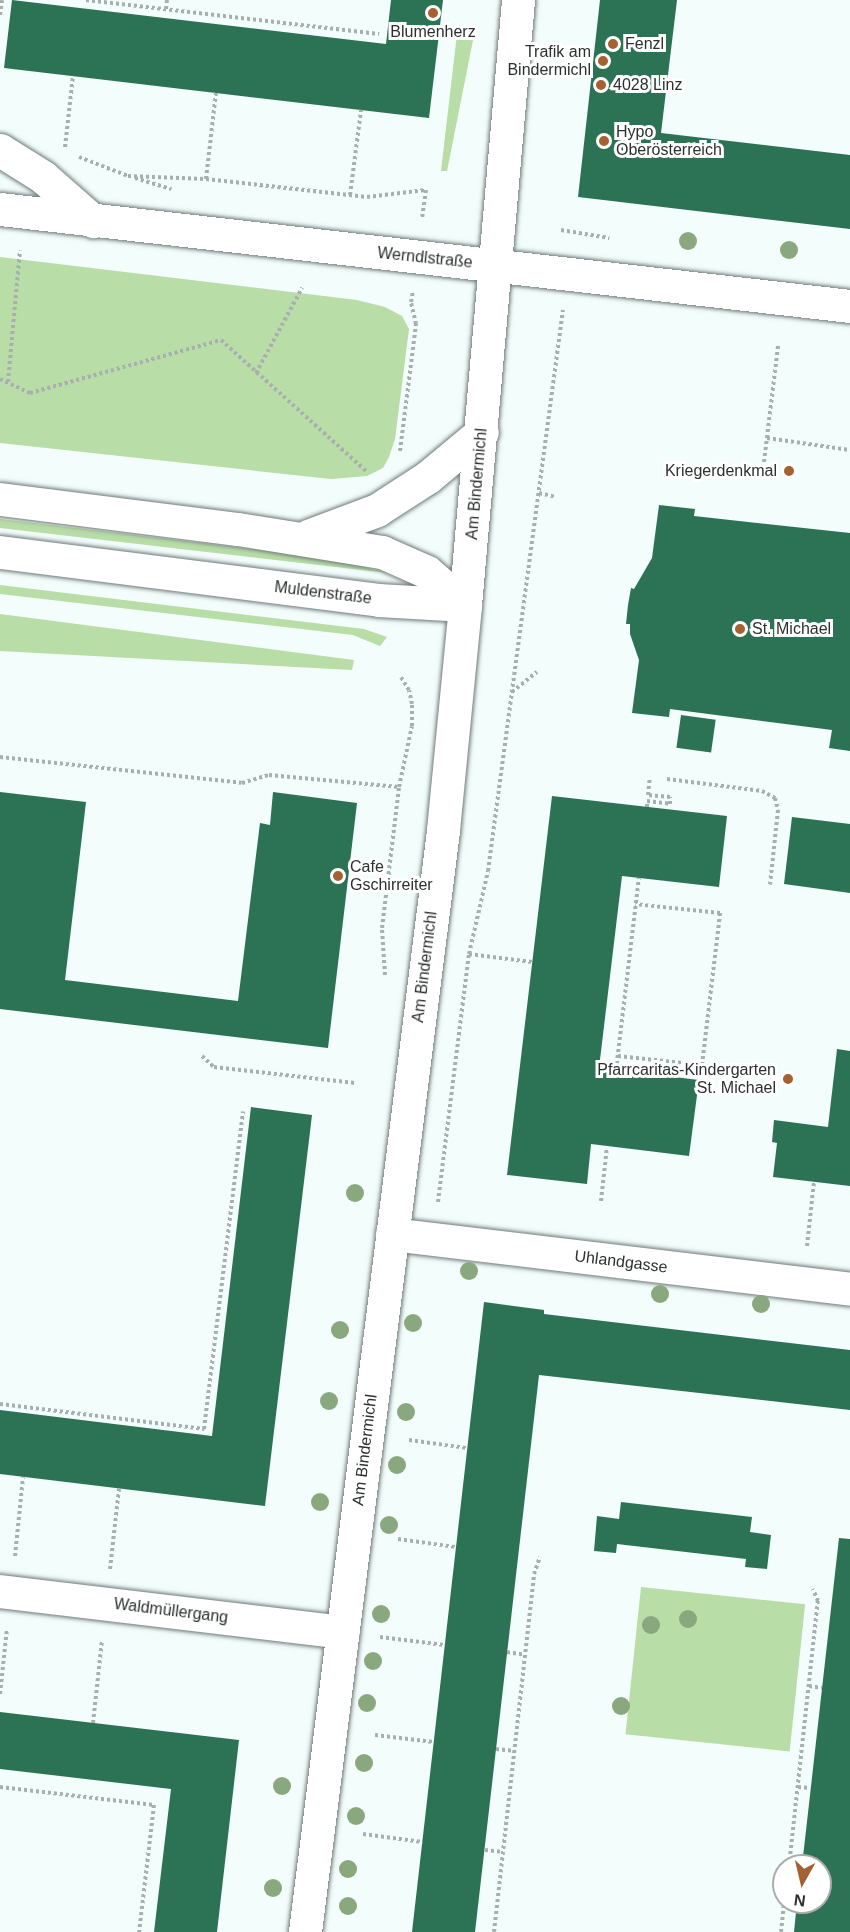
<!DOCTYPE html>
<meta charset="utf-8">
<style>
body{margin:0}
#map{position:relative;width:850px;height:1932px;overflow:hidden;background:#f2fdfc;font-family:Arial,sans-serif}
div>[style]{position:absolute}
.green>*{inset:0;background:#b8dda6;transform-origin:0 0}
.building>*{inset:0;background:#2c7255;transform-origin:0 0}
.path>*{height:4px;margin-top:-2px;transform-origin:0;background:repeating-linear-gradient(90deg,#a8b0af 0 3px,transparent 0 6px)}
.roads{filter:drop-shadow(0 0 2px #707a79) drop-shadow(0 0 2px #707a79)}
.minor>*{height:33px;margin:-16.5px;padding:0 16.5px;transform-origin:16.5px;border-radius:16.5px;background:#fff}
.tertiary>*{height:33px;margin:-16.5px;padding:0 16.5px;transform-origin:16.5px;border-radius:16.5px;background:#fff}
.secondary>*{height:33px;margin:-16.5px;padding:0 16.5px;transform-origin:16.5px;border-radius:16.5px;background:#fff}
.trees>*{width:18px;height:18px;margin:-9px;border-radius:50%;background:#8aa87e}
.dots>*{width:16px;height:16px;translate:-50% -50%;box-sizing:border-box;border:3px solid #fff;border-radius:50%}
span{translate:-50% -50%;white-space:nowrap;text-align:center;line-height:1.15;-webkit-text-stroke:6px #fff;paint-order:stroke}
.poi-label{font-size:16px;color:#2c302f}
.left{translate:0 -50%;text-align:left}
.right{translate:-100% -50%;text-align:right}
.street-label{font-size:16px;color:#2c302f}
.north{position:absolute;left:772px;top:1854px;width:60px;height:60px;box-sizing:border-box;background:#fff;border:2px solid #abacac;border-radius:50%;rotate:188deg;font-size:16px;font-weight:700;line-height:24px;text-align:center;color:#2c302f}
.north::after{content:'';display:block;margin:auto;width:21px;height:27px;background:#a56131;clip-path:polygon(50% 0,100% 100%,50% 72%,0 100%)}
</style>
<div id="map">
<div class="green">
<i style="clip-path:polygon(457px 34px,474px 35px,447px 171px,441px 171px)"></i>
<i style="clip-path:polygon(0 257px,357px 300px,385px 307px,402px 316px,409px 329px,395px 439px,389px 457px,383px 468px,367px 476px,331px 479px,0 443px)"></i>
<i style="clip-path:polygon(0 519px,335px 559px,387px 573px,0 528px)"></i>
<i style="clip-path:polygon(0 585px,364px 629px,387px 637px,380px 646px,353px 635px,0 594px)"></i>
<i style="clip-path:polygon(0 614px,354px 660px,352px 670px,0 651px)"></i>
<i style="left:641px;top:1587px;width:165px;height:148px;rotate:6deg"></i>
</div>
<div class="building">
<i style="clip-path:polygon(12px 0,386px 44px,391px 0,443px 0,429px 118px,4px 68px)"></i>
<i style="clip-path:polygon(600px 0,677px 0,661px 133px,850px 155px,850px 229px,578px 197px)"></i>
<i style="clip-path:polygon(659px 505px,695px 509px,694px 516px,850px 533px,850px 751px,829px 748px,832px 730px,670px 709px,669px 717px,632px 713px,639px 660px,630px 634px,630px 624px,626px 624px,628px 605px,631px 588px,634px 589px,652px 558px)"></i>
<i style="left:681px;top:715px;width:35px;height:33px;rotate:8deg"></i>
<i style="clip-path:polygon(0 792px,86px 802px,65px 980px,238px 1001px,260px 823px,270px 825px,273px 792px,357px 803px,328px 1048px,0 1009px)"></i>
<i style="clip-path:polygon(552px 796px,727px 816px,719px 887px,622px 876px,599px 1068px,699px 1080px,689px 1156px,591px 1144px,587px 1184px,507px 1175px)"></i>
<i style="clip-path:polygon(792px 817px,850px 824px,850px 893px,784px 884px)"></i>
<i style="clip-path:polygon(837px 1049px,850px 1051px,850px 1186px,773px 1177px,777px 1143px,772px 1142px,774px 1120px,828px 1127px)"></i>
<i style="clip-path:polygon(251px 1107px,312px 1115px,265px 1506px,0 1474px,0 1410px,212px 1436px)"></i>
<i style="clip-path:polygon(484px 1302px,544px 1310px,544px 1314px,850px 1350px,850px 1410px,539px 1375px,475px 1932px,412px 1932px)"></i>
<i style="clip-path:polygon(621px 1502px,752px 1517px,750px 1532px,771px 1535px,767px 1569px,745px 1567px,746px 1559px,617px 1544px,616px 1553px,594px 1551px,597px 1516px,619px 1519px)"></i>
<i style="clip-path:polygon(839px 1538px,850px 1539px,850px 1932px,794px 1932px,797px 1902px,820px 1902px,820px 1866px,802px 1866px)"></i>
<i style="clip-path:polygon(0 1712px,239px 1740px,217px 1932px,154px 1932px,171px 1789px,0 1769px)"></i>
</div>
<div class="path">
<i style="left:86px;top:0;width:295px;rotate:6.6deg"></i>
<i style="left:166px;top:9px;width:9px;rotate:-84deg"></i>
<i style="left:0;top:15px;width:15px;rotate:-82deg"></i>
<i style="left:65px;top:147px;width:71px;rotate:-83.6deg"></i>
<i style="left:79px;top:157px;width:53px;rotate:21.2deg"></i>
<i style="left:128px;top:176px;width:78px;rotate:2.2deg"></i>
<i style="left:206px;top:179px;width:162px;rotate:6.4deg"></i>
<i style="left:367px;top:197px;width:59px;rotate:-6.8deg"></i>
<i style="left:426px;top:190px;width:29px;rotate:98deg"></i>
<i style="left:135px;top:178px;width:38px;rotate:17deg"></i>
<i style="left:206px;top:179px;width:87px;rotate:-83.4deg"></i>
<i style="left:350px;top:195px;width:86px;rotate:-82.6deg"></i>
<i style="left:561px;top:230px;width:49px;rotate:9.5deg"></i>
<i style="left:256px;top:373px;width:97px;rotate:-61.6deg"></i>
<i style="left:0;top:379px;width:33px;rotate:25deg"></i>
<i style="left:30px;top:393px;width:198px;rotate:-15.5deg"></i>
<i style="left:221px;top:340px;width:197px;rotate:42.1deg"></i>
<i style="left:8px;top:382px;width:132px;rotate:-84.8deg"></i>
<i style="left:767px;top:438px;width:84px;rotate:8.2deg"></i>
<i style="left:400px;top:451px;width:128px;rotate:-82.8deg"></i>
<i style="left:416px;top:324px;width:23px;rotate:-103deg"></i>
<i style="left:411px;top:302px;width:10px;rotate:-79deg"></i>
<i style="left:764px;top:462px;width:117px;rotate:-83.1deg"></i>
<i style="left:539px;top:493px;width:17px;rotate:13deg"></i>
<i style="left:512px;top:692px;width:32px;rotate:-39deg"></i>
<i style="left:0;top:757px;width:243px;rotate:6.1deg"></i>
<i style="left:242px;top:783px;width:28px;rotate:-17deg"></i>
<i style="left:269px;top:775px;width:131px;rotate:5.3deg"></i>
<i style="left:667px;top:779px;width:96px;rotate:7.2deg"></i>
<i style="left:762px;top:791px;width:15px;rotate:28deg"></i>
<i style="left:775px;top:798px;width:12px;rotate:76deg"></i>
<i style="left:778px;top:810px;width:75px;rotate:96.1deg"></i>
<i style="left:647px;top:807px;width:6px;rotate:-90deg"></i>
<i style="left:647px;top:801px;width:23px;rotate:7deg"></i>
<i style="left:670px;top:804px;width:7px;rotate:-90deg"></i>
<i style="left:670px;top:797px;width:22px;rotate:-175deg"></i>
<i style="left:648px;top:795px;width:18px;rotate:-84deg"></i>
<i style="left:469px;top:954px;width:64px;rotate:7.2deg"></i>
<i style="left:385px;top:975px;width:47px;rotate:-93.7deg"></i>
<i style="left:382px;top:928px;width:142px;rotate:-83.1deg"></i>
<i style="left:399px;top:787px;width:62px;rotate:-78deg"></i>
<i style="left:412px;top:726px;width:22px;rotate:-90deg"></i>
<i style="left:412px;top:704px;width:14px;rotate:-102deg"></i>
<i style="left:409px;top:690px;width:15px;rotate:-122deg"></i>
<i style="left:202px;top:1056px;width:16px;rotate:43deg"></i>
<i style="left:214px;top:1067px;width:142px;rotate:6.5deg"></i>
<i style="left:618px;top:1056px;width:84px;rotate:6.1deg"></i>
<i style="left:702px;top:1065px;width:153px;rotate:-83.2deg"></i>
<i style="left:720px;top:913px;width:85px;rotate:-174deg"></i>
<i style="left:616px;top:1070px;width:193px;rotate:-83.2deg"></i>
<i style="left:601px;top:1201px;width:54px;rotate:-83.7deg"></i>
<i style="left:438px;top:1202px;width:250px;rotate:-82.9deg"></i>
<i style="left:469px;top:954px;width:85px;rotate:-77.1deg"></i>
<i style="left:488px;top:871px;width:566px;rotate:-82.39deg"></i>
<i style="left:807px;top:1246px;width:64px;rotate:-83.8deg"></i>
<i style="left:0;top:1404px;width:206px;rotate:7deg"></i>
<i style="left:204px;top:1429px;width:320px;rotate:-83deg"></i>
<i style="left:409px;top:1440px;width:59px;rotate:7.9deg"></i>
<i style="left:398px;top:1539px;width:59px;rotate:7.9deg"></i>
<i style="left:15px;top:1556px;width:79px;rotate:-84.2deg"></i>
<i style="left:110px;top:1569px;width:81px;rotate:-83.6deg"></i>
<i style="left:380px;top:1637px;width:65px;rotate:7deg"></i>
<i style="left:507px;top:1652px;width:18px;rotate:9deg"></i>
<i style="left:809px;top:1686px;width:13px;rotate:9deg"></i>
<i style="left:0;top:1694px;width:65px;rotate:-83.9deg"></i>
<i style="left:93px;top:1723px;width:83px;rotate:-83.8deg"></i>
<i style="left:375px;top:1735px;width:59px;rotate:6.8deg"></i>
<i style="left:496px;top:1749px;width:18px;rotate:6deg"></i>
<i style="left:0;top:1787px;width:155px;rotate:6.7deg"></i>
<i style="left:154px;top:1805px;width:128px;rotate:96.7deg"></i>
<i style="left:798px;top:1787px;width:12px;rotate:5deg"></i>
<i style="left:363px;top:1834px;width:60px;rotate:7.7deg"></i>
<i style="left:485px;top:1850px;width:18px;rotate:6deg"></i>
<i style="left:789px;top:1866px;width:267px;rotate:-83.8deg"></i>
<i style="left:818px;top:1601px;width:13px;rotate:-113deg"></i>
<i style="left:494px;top:1932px;width:360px;rotate:-83.6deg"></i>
<i style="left:534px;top:1574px;width:18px;rotate:-71deg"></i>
<i style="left:781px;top:1932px;width:30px;rotate:-84deg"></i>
</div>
<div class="roads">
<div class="minor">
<i style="left:0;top:150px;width:51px;rotate:32.1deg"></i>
<i style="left:43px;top:177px;width:67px;rotate:41.3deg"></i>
<i style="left:0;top:209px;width:856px;rotate:6.51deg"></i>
<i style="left:392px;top:1234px;width:461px;rotate:6.8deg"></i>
<i style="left:0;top:1591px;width:345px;rotate:6.8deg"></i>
</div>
<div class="tertiary">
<i style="left:305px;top:1932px;width:1111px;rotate:-82.86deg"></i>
<i style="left:443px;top:830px;width:226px;rotate:-84.4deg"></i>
</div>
<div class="secondary">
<i style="left:0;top:499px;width:240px;rotate:7.2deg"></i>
<i style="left:238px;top:529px;width:146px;rotate:9.1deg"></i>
<i style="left:382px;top:552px;width:49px;rotate:24deg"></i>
<i style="left:427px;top:572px;width:50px;rotate:41deg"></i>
<i style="left:308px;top:536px;width:74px;rotate:-20.6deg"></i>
<i style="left:377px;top:510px;width:61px;rotate:-32.9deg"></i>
<i style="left:428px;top:477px;width:70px;rotate:-39.8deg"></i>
<i style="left:0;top:552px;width:381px;rotate:7.2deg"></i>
<i style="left:378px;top:600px;width:87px;rotate:3.3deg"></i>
<i style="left:465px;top:605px;width:607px;rotate:-84.99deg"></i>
</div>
</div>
<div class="trees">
<i style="left:688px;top:241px"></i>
<i style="left:789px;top:250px"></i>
<i style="left:355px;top:1193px"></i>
<i style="left:469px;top:1271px"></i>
<i style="left:660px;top:1294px"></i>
<i style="left:761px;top:1304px"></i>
<i style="left:413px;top:1323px"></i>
<i style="left:340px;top:1330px"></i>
<i style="left:329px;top:1401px"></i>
<i style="left:406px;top:1412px"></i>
<i style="left:397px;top:1465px"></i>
<i style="left:320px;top:1502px"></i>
<i style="left:389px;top:1525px"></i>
<i style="left:381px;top:1614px"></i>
<i style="left:688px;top:1619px"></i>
<i style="left:651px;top:1625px"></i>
<i style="left:373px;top:1661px"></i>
<i style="left:367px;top:1703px"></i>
<i style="left:621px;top:1706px"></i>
<i style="left:364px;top:1763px"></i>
<i style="left:282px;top:1786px"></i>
<i style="left:356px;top:1816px"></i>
<i style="left:348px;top:1869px"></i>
<i style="left:273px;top:1888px"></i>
<i style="left:348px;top:1906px"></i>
</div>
<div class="dots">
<i style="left:433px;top:13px;background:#a56131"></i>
<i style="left:613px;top:44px;background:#a56131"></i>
<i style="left:603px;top:61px;background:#a56131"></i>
<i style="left:601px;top:85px;background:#a56131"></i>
<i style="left:604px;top:141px;background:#a56131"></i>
<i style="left:789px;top:471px;background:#a56131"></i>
<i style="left:740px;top:629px;background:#a56131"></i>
<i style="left:338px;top:876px;background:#a56131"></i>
<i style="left:788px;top:1079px;background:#a56131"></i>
</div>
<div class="poi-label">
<span style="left:433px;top:32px">Blumenherz</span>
<span class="left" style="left:625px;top:44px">Fenzl</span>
<span class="right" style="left:591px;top:61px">Trafik am<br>Bindermichl</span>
<span class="left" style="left:613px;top:85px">4028 Linz</span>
<span class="left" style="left:616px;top:141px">Hypo<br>Oberösterreich</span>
<span class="right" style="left:777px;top:471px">Kriegerdenkmal</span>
<span class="left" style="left:752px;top:629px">St. Michael</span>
<span class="left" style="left:350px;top:876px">Cafe<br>Gschirreiter</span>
<span class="right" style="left:776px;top:1079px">Pfarrcaritas-Kindergarten<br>St. Michael</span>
</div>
<div class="street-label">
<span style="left:425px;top:258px;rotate:6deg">Werndlstraße</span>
<span style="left:477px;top:484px;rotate:-85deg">Am Bindermichl</span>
<span style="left:323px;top:593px;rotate:7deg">Muldenstraße</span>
<span style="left:425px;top:967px;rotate:-83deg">Am Bindermichl</span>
<span style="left:621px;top:1262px;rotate:7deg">Uhlandgasse</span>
<span style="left:365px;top:1450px;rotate:-83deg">Am Bindermichl</span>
<span style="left:171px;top:1611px;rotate:7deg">Waldmüllergang</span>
</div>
<div class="north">N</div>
</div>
